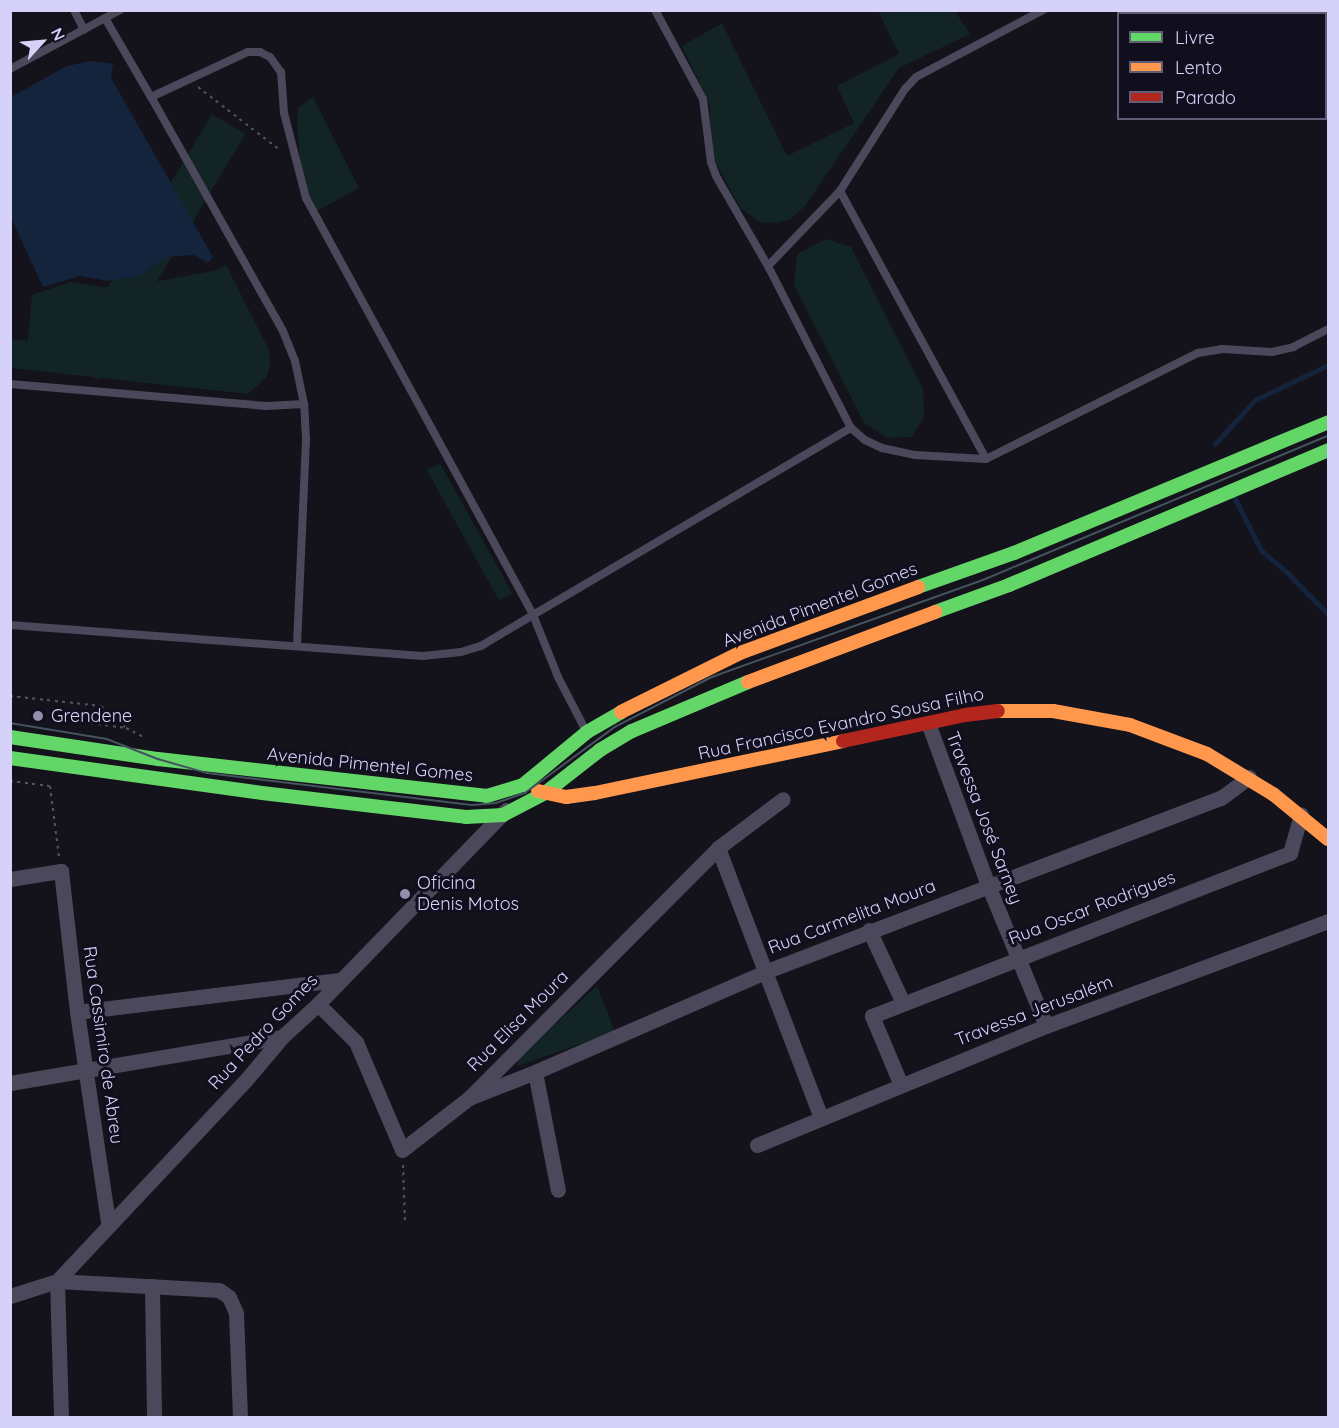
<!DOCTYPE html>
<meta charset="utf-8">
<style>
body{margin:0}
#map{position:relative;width:1339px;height:1428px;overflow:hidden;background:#14121a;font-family:Quicksand,sans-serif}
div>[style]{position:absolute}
.green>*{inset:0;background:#132424;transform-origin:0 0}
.water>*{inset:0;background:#15243d}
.stream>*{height:4.5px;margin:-2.25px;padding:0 2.25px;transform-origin:2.25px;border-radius:2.25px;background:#15243d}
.path>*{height:2px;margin-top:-1px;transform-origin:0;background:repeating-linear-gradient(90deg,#4c5862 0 3px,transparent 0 7.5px)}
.lane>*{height:8px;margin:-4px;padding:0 4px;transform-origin:4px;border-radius:4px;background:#4a485a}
.street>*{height:15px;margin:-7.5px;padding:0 7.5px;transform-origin:7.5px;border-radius:7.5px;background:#4a485a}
.fast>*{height:14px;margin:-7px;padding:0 7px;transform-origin:7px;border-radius:7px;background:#63d668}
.slow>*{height:14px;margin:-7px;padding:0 7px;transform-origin:7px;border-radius:7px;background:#ff974d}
.jam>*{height:14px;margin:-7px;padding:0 7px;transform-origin:7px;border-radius:7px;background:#b3261e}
.tram>*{height:1.5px;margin:-0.75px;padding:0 0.75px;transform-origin:0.75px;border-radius:0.75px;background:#445360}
.dots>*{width:16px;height:16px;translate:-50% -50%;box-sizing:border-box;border:3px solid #110f1e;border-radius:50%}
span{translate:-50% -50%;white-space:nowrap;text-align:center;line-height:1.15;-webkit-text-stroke:6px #110f1e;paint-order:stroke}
.street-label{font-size:18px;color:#d6d1f9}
.poi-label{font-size:18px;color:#d6d1f9}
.left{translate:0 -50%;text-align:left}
.frame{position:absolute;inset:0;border:12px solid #d6d1f9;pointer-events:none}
.legend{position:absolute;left:1117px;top:12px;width:210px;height:108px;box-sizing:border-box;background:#110f1e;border:2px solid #605d76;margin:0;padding:8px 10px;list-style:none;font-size:18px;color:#d6d1f9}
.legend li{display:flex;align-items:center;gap:12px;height:30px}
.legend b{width:30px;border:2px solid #605d76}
.north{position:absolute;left:12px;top:12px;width:60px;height:60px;-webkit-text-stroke:4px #110f1e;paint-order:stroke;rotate:64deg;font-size:16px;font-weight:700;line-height:24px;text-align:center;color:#d6d1f9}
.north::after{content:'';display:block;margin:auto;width:21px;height:27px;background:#d6d1f9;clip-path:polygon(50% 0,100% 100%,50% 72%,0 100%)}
</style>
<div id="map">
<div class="green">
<i style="clip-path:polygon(878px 11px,955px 11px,970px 34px,899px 68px,805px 206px,791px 219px,776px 223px,760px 222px,740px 208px,711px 153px,710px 105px,682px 46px,722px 23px,787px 156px,854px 123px,837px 86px,899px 54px)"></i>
<i style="clip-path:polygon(313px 97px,359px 188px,315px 212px,302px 184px,297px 121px,298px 108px)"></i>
<i style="left:212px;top:114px;width:39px;height:287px;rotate:31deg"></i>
<i style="clip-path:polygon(826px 239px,851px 247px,923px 389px,924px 418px,911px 437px,888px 438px,864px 423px,794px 285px,797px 254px)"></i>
<i style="clip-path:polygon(226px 265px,269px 350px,270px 365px,267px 377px,248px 394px,11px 368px,11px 339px,28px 341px,32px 295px,70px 282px,116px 289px,217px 270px)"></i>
<i style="left:440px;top:463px;width:149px;height:15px;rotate:61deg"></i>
<i style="clip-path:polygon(597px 986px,615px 1032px,517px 1066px,518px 1057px)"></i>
</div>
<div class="water">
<i style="clip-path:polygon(92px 61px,113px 64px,111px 78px,213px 257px,208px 263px,194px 255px,165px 257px,139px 276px,107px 281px,80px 276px,43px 287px,11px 218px,11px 97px,67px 66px)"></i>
</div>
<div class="stream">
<i style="left:1215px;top:444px;width:59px;rotate:-47.7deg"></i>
<i style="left:1255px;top:400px;width:81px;rotate:-25.6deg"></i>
<i style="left:1235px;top:498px;width:59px;rotate:63deg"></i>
<i style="left:1262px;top:551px;width:34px;rotate:40deg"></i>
<i style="left:1288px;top:573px;width:57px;rotate:45.7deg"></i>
</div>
<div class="path">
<i style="left:198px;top:87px;width:105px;rotate:37.6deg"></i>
<i style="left:10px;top:696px;width:92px;rotate:6.3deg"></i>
<i style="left:101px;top:706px;width:32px;rotate:41deg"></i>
<i style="left:83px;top:722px;width:43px;rotate:7.9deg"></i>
<i style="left:126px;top:728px;width:22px;rotate:27deg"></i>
<i style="left:10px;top:781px;width:40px;rotate:7.1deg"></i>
<i style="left:50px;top:786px;width:72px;rotate:82.8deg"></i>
<i style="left:403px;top:1165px;width:58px;rotate:88deg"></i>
</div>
<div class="lane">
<i style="left:74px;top:10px;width:22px;rotate:63deg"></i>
<i style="left:655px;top:10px;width:101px;rotate:61.7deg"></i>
<i style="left:703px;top:99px;width:64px;rotate:82.8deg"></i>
<i style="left:711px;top:162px;width:15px;rotate:70deg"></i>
<i style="left:716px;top:176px;width:104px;rotate:60deg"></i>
<i style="left:768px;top:266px;width:182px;rotate:62.9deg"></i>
<i style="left:851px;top:428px;width:18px;rotate:41deg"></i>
<i style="left:865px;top:440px;width:19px;rotate:25deg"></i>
<i style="left:882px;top:448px;width:34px;rotate:12deg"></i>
<i style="left:915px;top:455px;width:71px;rotate:3.2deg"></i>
<i style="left:986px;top:459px;width:237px;rotate:-26.6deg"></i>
<i style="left:1198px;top:353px;width:24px;rotate:-9deg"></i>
<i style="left:1222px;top:349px;width:50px;rotate:3.4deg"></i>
<i style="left:1272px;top:352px;width:22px;rotate:-13deg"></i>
<i style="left:1293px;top:347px;width:39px;rotate:-27deg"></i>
<i style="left:105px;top:18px;width:91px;rotate:59.8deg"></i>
<i style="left:10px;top:69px;width:125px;rotate:-28.2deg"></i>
<i style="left:840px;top:191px;width:305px;rotate:61.4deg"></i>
<i style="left:768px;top:266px;width:104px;rotate:-46.2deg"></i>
<i style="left:840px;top:191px;width:121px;rotate:-57.5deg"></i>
<i style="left:905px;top:89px;width:16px;rotate:-47deg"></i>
<i style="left:916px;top:77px;width:144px;rotate:-27.8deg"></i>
<i style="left:10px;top:384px;width:257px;rotate:4.9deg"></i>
<i style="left:266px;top:406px;width:38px;rotate:-3deg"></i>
<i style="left:10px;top:625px;width:414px;rotate:4.3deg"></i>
<i style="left:423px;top:656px;width:38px;rotate:-6deg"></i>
<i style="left:461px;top:652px;width:21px;rotate:-17deg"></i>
<i style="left:481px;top:646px;width:61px;rotate:-30.8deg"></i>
<i style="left:533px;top:615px;width:67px;rotate:68deg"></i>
<i style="left:558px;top:677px;width:61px;rotate:62.6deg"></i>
<i style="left:297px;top:646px;width:207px;rotate:-87.5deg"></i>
<i style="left:306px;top:439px;width:35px;rotate:-93deg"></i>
<i style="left:304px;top:404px;width:44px;rotate:-101.8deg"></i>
<i style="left:295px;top:361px;width:32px;rotate:-112deg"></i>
<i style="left:283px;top:331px;width:269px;rotate:-119.4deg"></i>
<i style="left:151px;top:97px;width:107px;rotate:-24.9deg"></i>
<i style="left:248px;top:52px;width:12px"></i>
<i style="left:260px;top:52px;width:11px;rotate:27deg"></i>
<i style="left:270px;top:57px;width:19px;rotate:54deg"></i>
<i style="left:281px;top:72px;width:41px;rotate:85.8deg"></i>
<i style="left:284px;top:113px;width:88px;rotate:75.5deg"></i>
<i style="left:306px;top:198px;width:475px;rotate:61.4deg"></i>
<i style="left:533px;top:615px;width:369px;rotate:-30.5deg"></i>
</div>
<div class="street">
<i style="left:928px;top:723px;width:173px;rotate:69.7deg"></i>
<i style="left:988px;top:885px;width:152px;rotate:67.6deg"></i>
<i style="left:718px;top:848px;width:289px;rotate:69.1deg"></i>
<i style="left:10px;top:879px;width:52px;rotate:-8.9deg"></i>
<i style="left:61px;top:871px;width:142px;rotate:83.5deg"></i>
<i style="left:77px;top:1012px;width:213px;rotate:81.6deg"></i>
<i style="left:869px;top:930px;width:81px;rotate:65deg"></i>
<i style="left:318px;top:1004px;width:54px;rotate:45deg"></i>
<i style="left:356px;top:1042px;width:117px;rotate:66.9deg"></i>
<i style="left:402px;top:1150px;width:85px;rotate:-37.8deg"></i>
<i style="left:469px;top:1098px;width:353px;rotate:-45.1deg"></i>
<i style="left:718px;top:848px;width:81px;rotate:-37deg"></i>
<i style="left:77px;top:1012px;width:264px;rotate:-7deg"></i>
<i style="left:535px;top:1072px;width:120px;rotate:79deg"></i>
<i style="left:10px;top:1083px;width:276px;rotate:-9.6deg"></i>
<i style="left:901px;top:1085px;width:75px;rotate:-112.8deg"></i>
<i style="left:872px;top:1016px;width:449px;rotate:-21.3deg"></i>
<i style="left:1290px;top:853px;width:40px;rotate:-74deg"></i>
<i style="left:469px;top:1098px;width:71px;rotate:-21.5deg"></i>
<i style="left:535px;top:1072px;width:253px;rotate:-23.5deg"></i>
<i style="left:767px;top:971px;width:486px;rotate:-20.9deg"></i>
<i style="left:1221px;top:798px;width:35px;rotate:-37deg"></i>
<i style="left:757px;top:1145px;width:313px;rotate:-22.4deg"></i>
<i style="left:1046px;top:1026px;width:301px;rotate:-20.4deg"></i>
<i style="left:57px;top:1281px;width:274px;rotate:-46.8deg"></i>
<i style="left:245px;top:1081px;width:57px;rotate:-49.9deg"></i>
<i style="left:282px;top:1037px;width:49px;rotate:-42.5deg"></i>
<i style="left:318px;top:1004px;width:270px;rotate:-45.9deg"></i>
<i style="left:57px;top:1281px;width:137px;rotate:88.3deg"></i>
<i style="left:152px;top:1286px;width:132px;rotate:89.1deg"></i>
<i style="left:10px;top:1296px;width:49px;rotate:-17.7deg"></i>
<i style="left:57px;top:1281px;width:162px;rotate:3.2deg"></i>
<i style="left:219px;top:1290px;width:12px;rotate:35deg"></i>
<i style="left:229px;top:1297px;width:17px;rotate:66deg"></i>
<i style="left:236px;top:1313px;width:105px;rotate:87.8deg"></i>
</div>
<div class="fast">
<i style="left:918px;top:587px;width:102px;rotate:-19.5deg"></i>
<i style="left:1014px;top:553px;width:340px;rotate:-22.6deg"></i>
<i style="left:935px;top:612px;width:79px;rotate:-20deg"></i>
<i style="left:1009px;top:585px;width:346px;rotate:-22.9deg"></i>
<i style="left:10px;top:737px;width:150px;rotate:8.5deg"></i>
<i style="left:158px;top:759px;width:331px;rotate:6.4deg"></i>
<i style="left:487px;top:796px;width:38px;rotate:-17deg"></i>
<i style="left:523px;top:785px;width:83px;rotate:-39.6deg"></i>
<i style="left:587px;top:732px;width:39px;rotate:-30deg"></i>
<i style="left:10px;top:758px;width:254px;rotate:7.9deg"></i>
<i style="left:262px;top:793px;width:205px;rotate:6.7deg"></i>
<i style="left:466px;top:817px;width:37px;rotate:-3deg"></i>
<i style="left:503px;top:815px;width:47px;rotate:-27.6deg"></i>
<i style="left:545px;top:793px;width:70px;rotate:-38deg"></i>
<i style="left:600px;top:750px;width:37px;rotate:-31deg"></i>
<i style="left:632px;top:731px;width:126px;rotate:-22.9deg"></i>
</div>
<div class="slow">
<i style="left:748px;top:682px;width:200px;rotate:-20.5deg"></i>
<i style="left:998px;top:711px;width:55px"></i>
<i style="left:1053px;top:711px;width:78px;rotate:10.3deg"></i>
<i style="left:1130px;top:725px;width:82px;rotate:20.6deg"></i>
<i style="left:1207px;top:754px;width:77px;rotate:31.2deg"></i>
<i style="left:1273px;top:794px;width:71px;rotate:39.3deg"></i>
<i style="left:621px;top:712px;width:133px;rotate:-26.4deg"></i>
<i style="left:740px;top:653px;width:190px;rotate:-20.3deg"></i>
<i style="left:538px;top:791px;width:29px;rotate:12deg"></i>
<i style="left:566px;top:797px;width:29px;rotate:-8deg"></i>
<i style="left:595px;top:793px;width:253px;rotate:-11.8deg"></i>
</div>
<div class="jam">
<i style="left:843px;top:741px;width:125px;rotate:-12deg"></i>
<i style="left:965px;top:715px;width:33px;rotate:-7deg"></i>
</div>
<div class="tram">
<i style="left:10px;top:723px;width:98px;rotate:9.4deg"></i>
<i style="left:107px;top:739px;width:55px;rotate:21.4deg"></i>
<i style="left:158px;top:759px;width:51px;rotate:15.9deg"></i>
<i style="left:207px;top:773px;width:268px;rotate:6.9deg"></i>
<i style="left:473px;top:805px;width:23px;rotate:-5deg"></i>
<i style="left:496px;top:803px;width:31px;rotate:-19deg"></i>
<i style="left:525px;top:793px;width:112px;rotate:-36.3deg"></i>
<i style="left:615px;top:727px;width:109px;rotate:-27.3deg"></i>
<i style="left:712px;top:677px;width:288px;rotate:-19.7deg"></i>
<i style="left:983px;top:580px;width:374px;rotate:-22.7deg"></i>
</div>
<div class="dots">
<i style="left:38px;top:716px;background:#928eab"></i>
<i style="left:405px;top:894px;background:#928eab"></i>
</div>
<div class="street-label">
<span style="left:820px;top:605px;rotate:-21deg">Avenida Pimentel Gomes</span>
<span style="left:841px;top:724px;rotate:-12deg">Rua Francisco Evandro Sousa Filho</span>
<span style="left:370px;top:765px;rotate:6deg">Avenida Pimentel Gomes</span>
<span style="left:984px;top:818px;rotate:69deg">Travessa José Sarney</span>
<span style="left:1092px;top:908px;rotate:-21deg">Rua Oscar Rodrigues</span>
<span style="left:852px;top:917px;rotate:-21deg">Rua Carmelita Moura</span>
<span style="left:1034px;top:1011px;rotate:-21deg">Travessa Jerusalém</span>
<span style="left:518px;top:1021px;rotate:-45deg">Rua Elisa Moura</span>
<span style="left:263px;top:1032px;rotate:-47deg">Rua Pedro Gomes</span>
<span style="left:103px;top:1045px;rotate:82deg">Rua Cassimiro de Abreu</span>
</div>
<div class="poi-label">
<span class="left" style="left:51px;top:716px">Grendene</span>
<span class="left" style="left:417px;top:894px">Oficina<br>Denis Motos</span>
</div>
<div class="frame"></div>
<ul class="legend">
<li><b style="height:8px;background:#63d668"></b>Livre</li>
<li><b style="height:8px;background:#ff974d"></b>Lento</li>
<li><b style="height:8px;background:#b3261e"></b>Parado</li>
</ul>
<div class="north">N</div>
</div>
